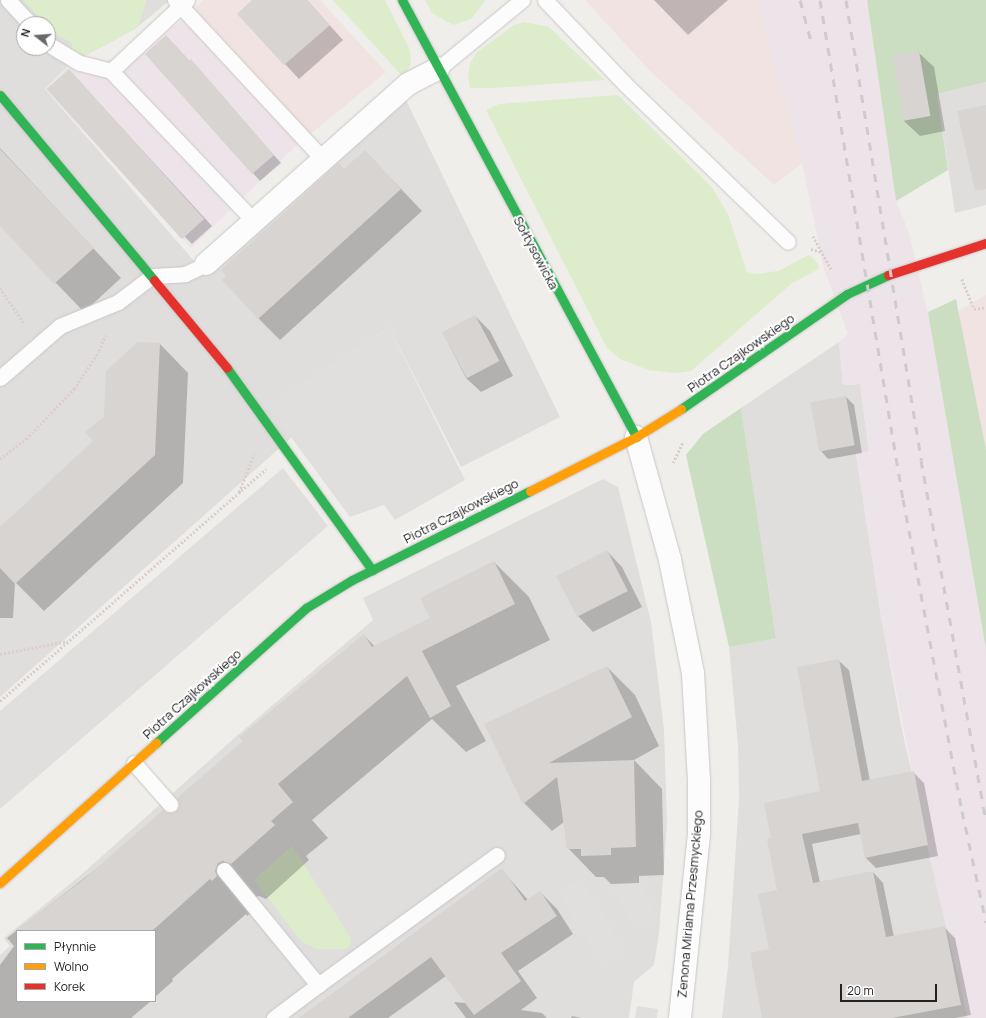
<!DOCTYPE html>
<meta charset="utf-8">
<style>
body{margin:0}
#map{position:relative;width:986px;height:1018px;overflow:hidden;background:#f0eeeb;font-family:Manrope,sans-serif}
div>[style]{position:absolute}
.residential>*{inset:0;background:#dfdedc}
.commercial>*{inset:0;background:#f1e3e1}
.industrial>*{inset:0;background:#ede4e9}
.grass>*{inset:0;background:#ddeccb}
.forest>*{inset:0;background:#cbdec1}
.parking>*{inset:0;background:#e0dfde;transform-origin:0 0}
.shadow>*{inset:0;background:#0003}
.building>*{inset:0;background:#d7d4d2;transform-origin:0 0}
.path>*{height:2.5px;margin-top:-1.25px;transform-origin:0;background:repeating-linear-gradient(90deg,#dccecd 0 2px,transparent 0 4px)}
.roads{filter:drop-shadow(0 0 1px #c9c8c7) drop-shadow(0 0 1px #c9c8c7)}
.lane>*{height:15px;margin:-7.5px;padding:0 7.5px;transform-origin:7.5px;border-radius:7.5px;background:#fdfcfc}
.street>*{height:22px;margin:-11px;padding:0 11px;transform-origin:11px;border-radius:11px;background:#fdfcfc}
.fast>*{height:9px;margin:-4.5px;padding:0 4.5px;transform-origin:4.5px;border-radius:4.5px;background:#30b455}
.slow>*{height:9px;margin:-4.5px;padding:0 4.5px;transform-origin:4.5px;border-radius:4.5px;background:#ff9f0a}
.jam>*{height:9px;margin:-4.5px;padding:0 4.5px;transform-origin:4.5px;border-radius:4.5px;background:#e5322d}
.rail>*{height:3px;margin-top:-1.5px;transform-origin:0;background:repeating-linear-gradient(90deg,#ccc 0 8px,transparent 0 16px)}
span{translate:-50% -50%;white-space:nowrap;text-align:center;line-height:1.15;-webkit-text-stroke:4px #fff;paint-order:stroke}
.street-label{font-size:13px;color:#222}
.legend{position:absolute;left:16px;top:930px;width:140px;height:72px;box-sizing:border-box;background:#fff;border:1px solid #a7a7a7;margin:0;padding:5px 7px;list-style:none;font-size:12px;color:#222}
.legend li{display:flex;align-items:center;gap:8px;height:20px}
.legend b{width:20px;border:1px solid #a7a7a7}
.north{position:absolute;left:16px;top:16px;width:40px;height:40px;box-sizing:border-box;background:#fff;border:1px solid #a7a7a7;border-radius:50%;rotate:287deg;font-size:11px;font-weight:700;line-height:16px;text-align:center;color:#222}
.north::after{content:'';display:block;margin:auto;width:14px;height:18px;background:#6a6968;clip-path:polygon(50% 0,100% 100%,50% 72%,0 100%)}
.scale{position:absolute;left:840px;top:984px;width:97px;height:18px;box-sizing:border-box;border:2px solid #222;border-top:0;padding-left:5px;font-size:12px;line-height:14px;white-space:nowrap;color:#222;-webkit-text-stroke:3px #fff;paint-order:stroke}
</style>
<div id="map">
<div class="residential">
<i style="clip-path:polygon(evenodd,0 0,170px 0,135px 29px,70px 64px,45px 89px,207px 276px,406px 100px,560px 417px,461px 467px,389px 327px,270px 407px,292px 437px,0 697px,0 0,24px 24px,48px 24px,48px 48px,24px 48px,24px 24px)"></i>
<i style="clip-path:polygon(986px 82px,986px 205px,955px 213px,937px 94px)"></i>
<i style="clip-path:polygon(839px 342px,843px 385px,860px 384px,869px 452px,856px 454px,881px 616px,902px 730px,968px 1018px,722px 1018px,728px 966px,739px 799px,738px 745px,729px 647px,776px 637px,741px 408px)"></i>
<i style="clip-path:polygon(evenodd,603px 479px,618px 487px,651px 622px,664px 729px,667px 824px,659px 933px,654px 965px,634px 982px,629px 1018px,0 1018px,0 955px,10px 946px,4px 938px,82px 874px,240px 733px,373px 620px,363px 598px,603px 479px,17px 931px,155px 931px,155px 1001px,17px 1001px,17px 931px)"></i>
</div>
<div class="commercial">
<i style="clip-path:polygon(204px 0,320px 0,386px 72px,296px 146px,181px 21px)"></i>
<i style="clip-path:polygon(585px 0,758px 0,802px 163px,774px 185px,650px 71px)"></i>
<i style="clip-path:polygon(986px 295px,986px 630px,936px 323px)"></i>
</div>
<div class="industrial">
<i style="clip-path:polygon(758px 0,867px 0,896px 201px,909px 233px,933px 334px,986px 630px,986px 1018px,968px 1018px,929px 855px,881px 616px,856px 453px,869px 451px,860px 384px,843px 385px,839px 342px,848px 334px,824px 269px,802px 163px)"></i>
<i style="clip-path:polygon(181px 21px,296px 146px,191px 248px,45px 89px,68px 66px,140px 55px)"></i>
</div>
<div class="grass">
<i style="clip-path:polygon(23px 0,146px 0,146px 2px,138px 27px,70px 64px,72px 43px,53px 32px,48px 24px,45px 24px)"></i>
<i style="clip-path:polygon(333px 0,385px 0,410px 50px,411px 64px,404px 78px)"></i>
<i style="clip-path:polygon(425px 0,486px 0,471px 19px,453px 25px,432px 13px)"></i>
<i style="clip-path:polygon(524px 22px,549px 27px,605px 80px,494px 88px,470px 88px,468px 75px,470px 63px,477px 52px,514px 25px)"></i>
<i style="clip-path:polygon(618px 95px,711px 186px,728px 214px,747px 272px,757px 274px,778px 271px,809px 255px,818px 263px,819px 269px,792px 283px,691px 371px,675px 373px,648px 370px,620px 359px,607px 348px,486px 110px,499px 104px)"></i>
<i style="clip-path:polygon(292px 846px,351px 938px,351px 944px,346px 949px,316px 949px,302px 942px,254px 880px)"></i>
</div>
<div class="forest">
<i style="clip-path:polygon(867px 0,986px 0,986px 82px,937px 94px,948px 170px,896px 201px)"></i>
<i style="clip-path:polygon(956px 299px,986px 450px,986px 649px,928px 312px)"></i>
<i style="clip-path:polygon(741px 408px,776px 638px,729px 647px,686px 455px,703px 434px)"></i>
</div>
<div class="parking">
<i style="clip-path:polygon(389px 327px,465px 480px,395px 520px,384px 505px,350px 517px,269px 407px)"></i>
<i style="clip-path:polygon(283px 468px,328px 526px,0 809px,0 711px)"></i>
<i style="left:635px;top:875px;width:48px;height:26px;rotate:60deg"></i>
<i style="clip-path:polygon(578px 880px,588px 890px,625px 952px,603px 965px,560px 893px)"></i>
<i style="clip-path:polygon(637px 1006px,658px 1009px,657px 1018px,635px 1018px)"></i>
</div>
<div class="shadow">
<i style="clip-path:polygon(253px 0,307px 0,343px 40px,299px 79px,238px 14px)"></i>
<i style="clip-path:polygon(654px 0,728px 0,688px 35px)"></i>
<i style="clip-path:polygon(174px 44px,281px 163px,260px 181px,253px 173px)"></i>
<i style="clip-path:polygon(918px 52px,934px 67px,945px 131px,920px 136px,904px 121px)"></i>
<i style="clip-path:polygon(76px 78px,212px 226px,192px 244px,185px 237px)"></i>
<i style="clip-path:polygon(0 148px,121px 278px,84px 312px,0 225px)"></i>
<i style="clip-path:polygon(365px 151px,422px 211px,280px 340px,258px 318px,344px 170px)"></i>
<i style="clip-path:polygon(475px 316px,490px 331px,513px 376px,481px 392px,466px 378px,443px 333px)"></i>
<i style="clip-path:polygon(160px 344px,188px 373px,183px 483px,44px 611px,15px 582px,13px 618px,0 618px,0 529px,95px 441px,105px 417px)"></i>
<i style="clip-path:polygon(846px 397px,854px 405px,862px 453px,828px 459px,821px 451px)"></i>
<i style="clip-path:polygon(607px 551px,622px 567px,642px 607px,593px 632px,578px 616px)"></i>
<i style="clip-path:polygon(494px 562px,529px 597px,550px 640px,456px 686px,486px 741px,466px 752px,432px 719px,312px 820px,328px 838px,306px 856px,309px 860px,266px 899px,259px 896px,253px 898px,252px 912px,247px 916px,246px 914px,172px 979px,173px 981px,155px 997px,155px 931px,17px 931px,17px 1001px,151px 1001px,131px 1018px,0 1018px,0 965px,14px 946px,7px 938px,167px 814px,176px 812px,364px 635px,375px 647px,431px 618px)"></i>
<i style="clip-path:polygon(838px 660px,849px 670px,870px 781px,914px 773px,924px 783px,938px 856px,876px 868px,866px 858px,861px 834px,812px 844px,820px 883px,873px 872px,883px 883px,894px 937px,944px 927px,955px 938px,971px 1015px,955px 1018px,763px 1018px,778px 891px,773px 839px,821px 791px)"></i>
<i style="clip-path:polygon(607px 667px,635px 695px,659px 746px,634px 760px,662px 789px,664px 875px,639px 876px,639px 883px,611px 884px,604px 877px,596px 877px,568px 848px,564px 822px,552px 831px,524px 803px)"></i>
<i style="clip-path:polygon(502px 870px,528px 900px,540px 892px,557px 909px,573px 934px,518px 971px,537px 998px,521px 1010px,542px 1013px,547px 1018px,466px 1018px,454px 1002px,466px 1003px,446px 976px,388px 1018px,300px 1018px)"></i>
<i style="clip-path:polygon(572px 1016px,581px 1018px,571px 1018px)"></i>
</div>
<div class="building">
<i style="clip-path:polygon(252px 0,307px 0,330px 25px,284px 65px,237px 14px)"></i>
<i style="clip-path:polygon(166px 35px,189px 61px,191px 59px,274px 155px,252px 174px,145px 54px)"></i>
<i style="left:919px;top:51px;width:66px;height:27px;rotate:80deg"></i>
<i style="left:69px;top:69px;width:202px;height:30px;rotate:48deg"></i>
<i style="clip-path:polygon(986px 105px,986px 189px,975px 190px,957px 111px)"></i>
<i style="clip-path:polygon(0 149px,94px 248px,54px 284px,0 226px)"></i>
<i style="clip-path:polygon(365px 150px,401px 189px,258px 319px,222px 280px,226px 276px,221px 270px,339px 163px,344px 169px)"></i>
<i style="left:475px;top:315px;width:52px;height:37px;rotate:62deg"></i>
<i style="clip-path:polygon(138px 342px,160px 343px,155px 455px,15px 584px,0 568px,0 527px,93px 441px,85px 432px,104px 417px,106px 371px)"></i>
<i style="left:846px;top:396px;width:50px;height:36px;rotate:80deg"></i>
<i style="left:607px;top:550px;width:46px;height:57px;rotate:63deg"></i>
<i style="clip-path:polygon(494px 561px,515px 604px,422px 651px,451px 706px,430px 718px,407px 676px,278px 784px,293px 802px,271px 821px,275px 825px,231px 864px,223px 861px,218px 863px,215px 871px,217px 876px,212px 881px,210px 879px,152px 931px,15px 931px,84px 879px,163px 810px,168px 813px,176px 811px,179px 806px,177px 798px,243px 741px,239px 737px,364px 634px,372px 647px,430px 618px,420px 598px)"></i>
<i style="clip-path:polygon(839px 659px,862px 781px,914px 771px,928px 845px,865px 858px,858px 823px,802px 834px,813px 883px,873px 871px,886px 937px,945px 926px,961px 1005px,892px 1018px,762px 1018px,750px 953px,769px 949px,758px 894px,777px 890px,767px 839px,771px 838px,764px 803px,820px 791px,797px 667px)"></i>
<i style="clip-path:polygon(607px 666px,632px 717px,549px 763px,634px 760px,636px 847px,611px 848px,611px 855px,581px 856px,581px 849px,567px 849px,557px 777px,523px 804px,484px 724px)"></i>
<i style="clip-path:polygon(502px 868px,525px 901px,540px 891px,557px 916px,501px 953px,521px 981px,474px 1015px,431px 957px,348px 1018px,299px 1018px)"></i>
</div>
<div class="path">
<i style="left:813px;top:236px;width:39px;rotate:61deg"></i>
<i style="left:811px;top:249px;width:11px;rotate:15deg"></i>
<i style="left:962px;top:279px;width:32px;rotate:68deg"></i>
<i style="left:974px;top:309px;width:12px;rotate:-9deg"></i>
<i style="left:0;top:288px;width:44px;rotate:55.2deg"></i>
<i style="left:0;top:459px;width:33px;rotate:-38deg"></i>
<i style="left:26px;top:439px;width:69px;rotate:-46.2deg"></i>
<i style="left:74px;top:389px;width:45px;rotate:-56.7deg"></i>
<i style="left:99px;top:351px;width:17px;rotate:-69deg"></i>
<i style="left:673px;top:463px;width:23px;rotate:-65deg"></i>
<i style="left:239px;top:492px;width:41px;rotate:-68.5deg"></i>
<i style="left:0;top:654px;width:69px;rotate:-10.8deg"></i>
<i style="left:0;top:701px;width:353px;rotate:-41.1deg"></i>
</div>
<div class="roads">
<div class="lane">
<i style="left:8px;top:0;width:33px;rotate:47deg"></i>
<i style="left:175px;top:0;width:217px;rotate:47.1deg"></i>
<i style="left:545px;top:0;width:115px;rotate:46.4deg"></i>
<i style="left:624px;top:83px;width:228px;rotate:44.1deg"></i>
<i style="left:48px;top:44px;width:37px;rotate:31deg"></i>
<i style="left:80px;top:63px;width:32px;rotate:14deg"></i>
<i style="left:111px;top:71px;width:104px;rotate:-43.1deg"></i>
<i style="left:438px;top:69px;width:109px;rotate:-39.4deg"></i>
<i style="left:111px;top:71px;width:207px;rotate:46.4deg"></i>
<i style="left:0;top:378px;width:79px;rotate:-40.9deg"></i>
<i style="left:60px;top:326px;width:63px;rotate:-22.5deg"></i>
<i style="left:118px;top:302px;width:43px;rotate:-37.4deg"></i>
<i style="left:152px;top:276px;width:33px;rotate:-3deg"></i>
<i style="left:185px;top:274px;width:23px;rotate:-25deg"></i>
<i style="left:134px;top:763px;width:55px;rotate:48.7deg"></i>
<i style="left:224px;top:870px;width:149px;rotate:50.7deg"></i>
<i style="left:318px;top:985px;width:55px;rotate:143.1deg"></i>
<i style="left:318px;top:985px;width:221px;rotate:-36deg"></i>
</div>
<div class="street">
<i style="left:206px;top:264px;width:271px;rotate:-41.7deg"></i>
<i style="left:408px;top:84px;width:34px;rotate:-27deg"></i>
<i style="left:636px;top:437px;width:128px;rotate:74.5deg"></i>
<i style="left:670px;top:560px;width:115px;rotate:78.5deg"></i>
<i style="left:693px;top:673px;width:106px;rotate:86.8deg"></i>
<i style="left:699px;top:779px;width:55px;rotate:90deg"></i>
<i style="left:699px;top:834px;width:185px;rotate:95.9deg"></i>
</div>
<div class="fast">
<i style="left:402px;top:0;width:496px;rotate:61.8deg"></i>
<i style="left:0;top:95px;width:241px;rotate:50.2deg"></i>
<i style="left:227px;top:368px;width:249px;rotate:54.3deg"></i>
<i style="left:681px;top:409px;width:202px;rotate:-34.7deg"></i>
<i style="left:847px;top:294px;width:45px;rotate:-24.9deg"></i>
<i style="left:156px;top:743px;width:202px;rotate:-42deg"></i>
<i style="left:306px;top:608px;width:54px;rotate:-31.3deg"></i>
<i style="left:352px;top:580px;width:199px;rotate:-26.6deg"></i>
</div>
<div class="slow">
<i style="left:530px;top:491px;width:119px;rotate:-27deg"></i>
<i style="left:636px;top:437px;width:53px;rotate:-31.9deg"></i>
<i style="left:0;top:883px;width:210px;rotate:-41.9deg"></i>
</div>
<div class="jam">
<i style="left:888px;top:275px;width:103px;rotate:-18.1deg"></i>
<i style="left:154px;top:280px;width:114px;rotate:50.3deg"></i>
</div>
</div>
<div class="rail">
<i style="left:800px;top:0;width:42px;rotate:75deg"></i>
<i style="left:820px;top:0;width:506px;rotate:80.56deg"></i>
<i style="left:903px;top:499px;width:318px;rotate:79.3deg"></i>
<i style="left:962px;top:811px;width:114px;rotate:77.8deg"></i>
<i style="left:846px;top:0;width:466px;rotate:80.7deg"></i>
<i style="left:921px;top:460px;width:368px;rotate:79.8deg"></i>
</div>
<div class="street-label">
<span style="left:536px;top:253px;rotate:62deg">Sołtysowicka</span>
<span style="left:741px;top:353px;rotate:-35deg">Piotra Czajkowskiego</span>
<span style="left:461px;top:511px;rotate:-27deg">Piotra Czajkowskiego</span>
<span style="left:192px;top:694px;rotate:-42deg">Piotra Czajkowskiego</span>
<span style="left:690px;top:904px;rotate:-85deg">Zenona Miriama Przesmyckiego</span>
</div>
<ul class="legend">
<li><b style="height:5px;background:#30b455"></b>Płynnie</li>
<li><b style="height:5px;background:#ff9f0a"></b>Wolno</li>
<li><b style="height:5px;background:#e5322d"></b>Korek</li>
</ul>
<div class="north">N</div>
<div class="scale">20 m</div>
</div>
